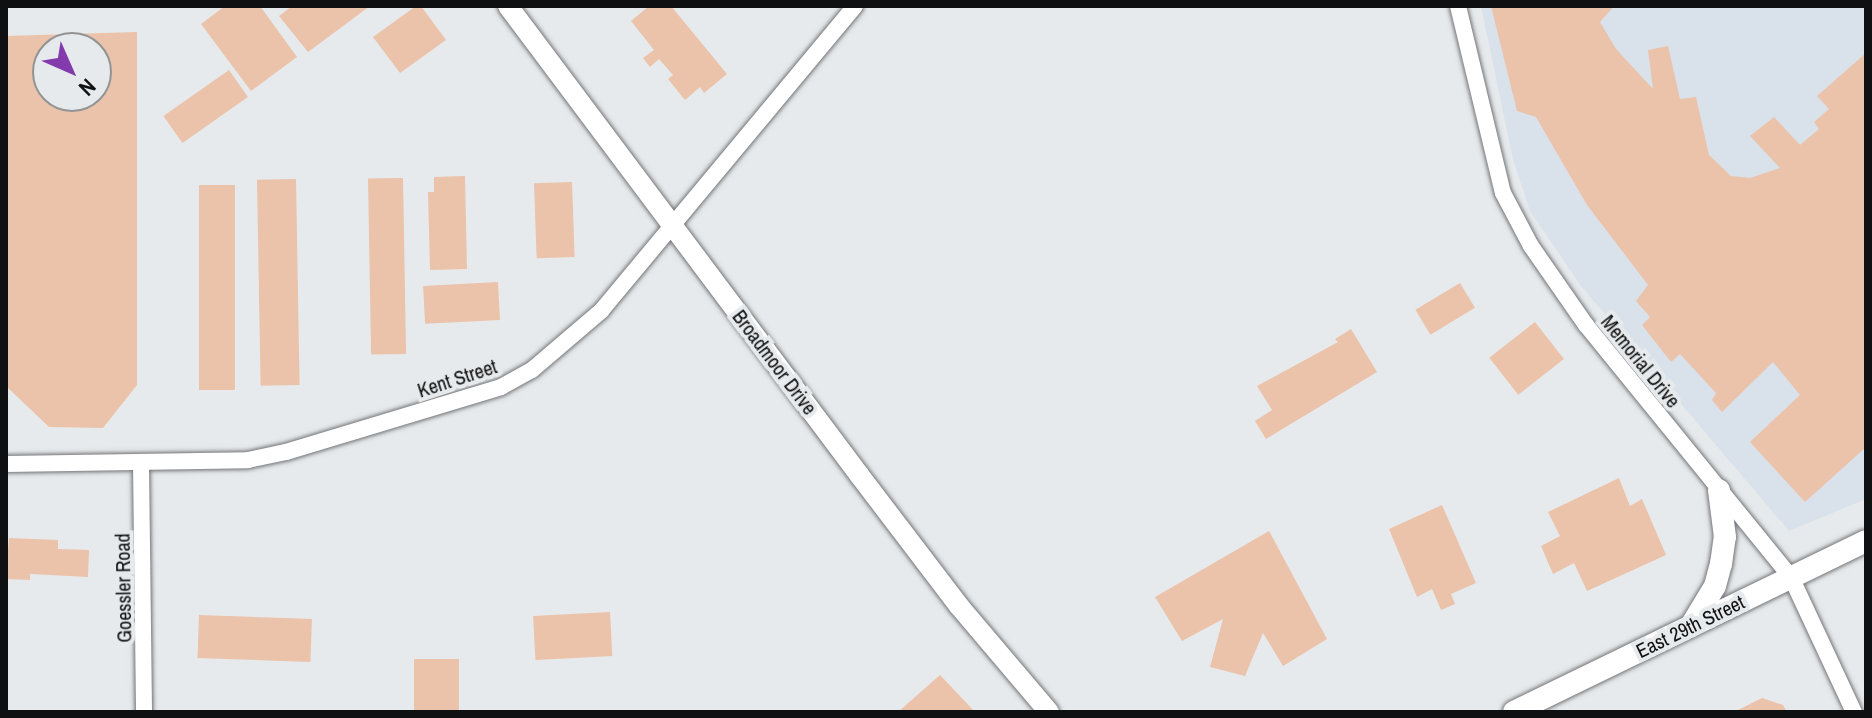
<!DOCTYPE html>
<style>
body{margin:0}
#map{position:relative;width:1872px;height:718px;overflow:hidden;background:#e7eaec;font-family:"Archivo Narrow",sans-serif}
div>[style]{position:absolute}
.built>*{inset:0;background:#d9e1ea}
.building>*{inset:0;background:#ebc2aa;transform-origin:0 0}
.roads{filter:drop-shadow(0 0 2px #737578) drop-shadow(0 0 2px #737578)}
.minor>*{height:16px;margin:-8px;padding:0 8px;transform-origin:8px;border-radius:8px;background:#fff}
.tertiary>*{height:20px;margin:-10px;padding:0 10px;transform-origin:10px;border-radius:10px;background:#fff}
.secondary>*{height:22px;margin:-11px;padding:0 11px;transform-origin:11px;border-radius:11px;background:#fff}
span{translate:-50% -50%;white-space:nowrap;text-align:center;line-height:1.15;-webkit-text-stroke:8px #e7eaec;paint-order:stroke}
.street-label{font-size:20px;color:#0f1011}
.frame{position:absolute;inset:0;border:8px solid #0f1011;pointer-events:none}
.north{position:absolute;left:32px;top:32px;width:80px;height:80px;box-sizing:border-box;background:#e7eaec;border:2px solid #919394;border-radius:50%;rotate:135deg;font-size:22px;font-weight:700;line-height:32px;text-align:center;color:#0f1011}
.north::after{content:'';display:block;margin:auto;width:28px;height:36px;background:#823aad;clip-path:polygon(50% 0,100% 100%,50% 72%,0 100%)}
</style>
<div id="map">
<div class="built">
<i style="clip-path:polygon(1481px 6px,1866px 6px,1866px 499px,1789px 531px,1581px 286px,1530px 211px,1513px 160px)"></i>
</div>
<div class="building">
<i style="clip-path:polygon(225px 6px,260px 6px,297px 57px,251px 91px,201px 24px)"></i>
<i style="clip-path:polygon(292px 6px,370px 6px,308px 52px,279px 16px)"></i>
<i style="clip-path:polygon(416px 6px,421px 6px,446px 40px,400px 73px,373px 37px)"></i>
<i style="clip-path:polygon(649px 6px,671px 6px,727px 74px,704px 93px,700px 87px,685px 100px,668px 79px,673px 75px,659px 59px,650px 67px,643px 58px,654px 50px,631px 21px)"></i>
<i style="clip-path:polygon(1491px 6px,1614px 6px,1600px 22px,1616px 49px,1653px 89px,1648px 50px,1668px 46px,1680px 99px,1696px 97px,1709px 155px,1731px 176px,1750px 178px,1780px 168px,1750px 136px,1774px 117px,1800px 145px,1819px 129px,1814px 122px,1829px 109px,1817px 96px,1866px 53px,1866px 447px,1805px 502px,1750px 442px,1800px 395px,1773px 362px,1722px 412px,1712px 400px,1716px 393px,1680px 354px,1671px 362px,1642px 325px,1650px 317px,1636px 301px,1648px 285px,1587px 205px,1536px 117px,1517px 111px)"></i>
<i style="clip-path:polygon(evenodd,137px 32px,137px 385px,103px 428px,49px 427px,6px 386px,6px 36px,137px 32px,48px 48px,96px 48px,96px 96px,48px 96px,48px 48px)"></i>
<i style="left:229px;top:70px;width:33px;height:80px;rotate:55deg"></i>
<i style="clip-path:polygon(465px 176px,467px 269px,430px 270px,428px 192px,434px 192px,434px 177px)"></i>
<i style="left:403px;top:178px;width:176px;height:35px;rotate:89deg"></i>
<i style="left:296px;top:179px;width:206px;height:39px;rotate:89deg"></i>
<i style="left:572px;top:182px;width:75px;height:38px;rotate:88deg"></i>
<i style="left:199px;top:185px;width:36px;height:205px"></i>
<i style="left:498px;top:282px;width:38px;height:75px;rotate:87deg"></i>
<i style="left:1460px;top:283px;width:29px;height:52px;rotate:59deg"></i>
<i style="left:1535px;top:322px;width:47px;height:58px;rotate:52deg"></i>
<i style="clip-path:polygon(1351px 329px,1377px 372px,1266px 439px,1255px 421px,1272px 410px,1257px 386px,1338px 342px,1335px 339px)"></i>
<i style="clip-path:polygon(1619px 478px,1630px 506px,1642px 499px,1666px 555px,1587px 591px,1574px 563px,1553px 574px,1541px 546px,1560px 536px,1548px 512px)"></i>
<i style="clip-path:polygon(1442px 505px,1476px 583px,1451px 594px,1455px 604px,1441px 610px,1432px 589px,1417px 597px,1389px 529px)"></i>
<i style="clip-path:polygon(1269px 531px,1327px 639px,1283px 666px,1263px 633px,1245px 676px,1210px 667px,1223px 619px,1182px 641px,1155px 597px)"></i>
<i style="clip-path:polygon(9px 538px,58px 540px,58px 549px,89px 550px,88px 577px,30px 574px,30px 580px,6px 579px)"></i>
<i style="left:610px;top:612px;width:44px;height:77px;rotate:87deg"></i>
<i style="left:199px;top:615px;width:113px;height:43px;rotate:2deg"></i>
<i style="left:414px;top:659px;width:45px;height:53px"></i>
<i style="clip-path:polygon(940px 675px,975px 712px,898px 712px)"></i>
<i style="clip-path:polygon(1762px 698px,1783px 705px,1787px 712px,1734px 712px)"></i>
</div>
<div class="roads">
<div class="minor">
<i style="left:1458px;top:6px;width:192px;rotate:76.5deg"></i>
<i style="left:1503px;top:193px;width:60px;rotate:62.2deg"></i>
<i style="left:1531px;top:246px;width:96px;rotate:55.2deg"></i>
<i style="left:1586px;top:325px;width:325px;rotate:50.9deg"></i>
<i style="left:1791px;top:577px;width:149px;rotate:65deg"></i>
<i style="left:6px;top:464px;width:242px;rotate:-0.9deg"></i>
<i style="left:248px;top:460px;width:39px;rotate:-12deg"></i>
<i style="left:286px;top:452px;width:225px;rotate:-16.8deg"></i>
<i style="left:501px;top:387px;width:35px;rotate:-29deg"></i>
<i style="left:532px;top:370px;width:91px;rotate:-40.5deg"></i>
<i style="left:601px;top:311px;width:397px;rotate:-50.2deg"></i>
<i style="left:141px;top:464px;width:248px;rotate:89.3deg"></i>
</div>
<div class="tertiary">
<i style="left:508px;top:6px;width:587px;rotate:53.17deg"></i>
<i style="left:860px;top:476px;width:163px;rotate:52.7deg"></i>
<i style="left:959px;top:606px;width:139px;rotate:49.7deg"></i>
</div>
<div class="secondary">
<i style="left:1692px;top:624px;width:44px;rotate:-58.8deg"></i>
<i style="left:1715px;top:586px;width:23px;rotate:-75deg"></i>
<i style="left:1721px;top:564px;width:27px;rotate:-82deg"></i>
<i style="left:1725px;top:537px;width:47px;rotate:-97.3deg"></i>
<i style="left:1514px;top:712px;width:391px;rotate:-25.9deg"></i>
</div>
</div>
<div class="street-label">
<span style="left:1641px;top:361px;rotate:51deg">Memorial Drive</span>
<span style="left:775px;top:362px;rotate:53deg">Broadmoor Drive</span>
<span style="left:457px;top:378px;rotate:-18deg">Kent Street</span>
<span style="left:123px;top:588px;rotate:-91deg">Goessler Road</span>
<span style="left:1690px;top:626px;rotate:-26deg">East 29th Street</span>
</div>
<div class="frame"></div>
<div class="north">N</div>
</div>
